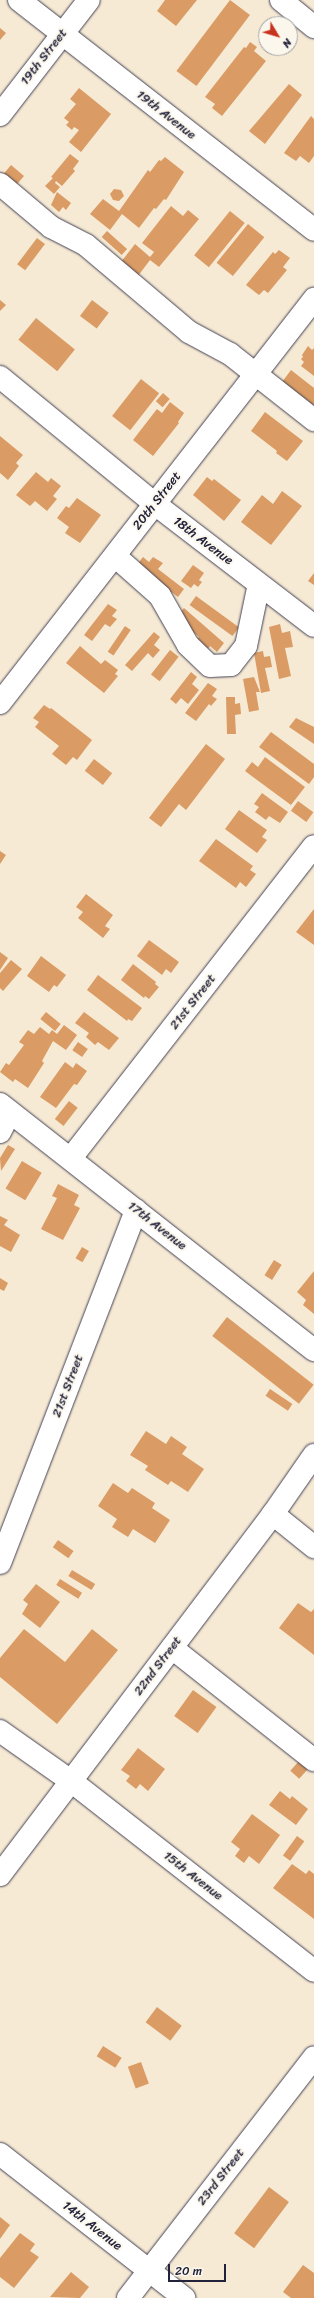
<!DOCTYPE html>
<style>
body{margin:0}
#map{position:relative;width:314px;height:2298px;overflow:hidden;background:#f6ead5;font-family:Sriracha,sans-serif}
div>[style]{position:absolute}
.building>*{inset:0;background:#da9c64;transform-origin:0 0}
.roads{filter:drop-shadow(0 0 1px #424052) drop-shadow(0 0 1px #424052)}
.minor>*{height:22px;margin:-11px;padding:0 11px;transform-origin:11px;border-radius:11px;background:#fff}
span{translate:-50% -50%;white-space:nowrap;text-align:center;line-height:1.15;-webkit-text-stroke:4px #fbf7ec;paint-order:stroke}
.street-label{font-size:13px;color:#22223b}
.north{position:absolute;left:258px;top:16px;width:40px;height:40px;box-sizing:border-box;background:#fbf7ec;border:1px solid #a4a2a5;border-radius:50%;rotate:128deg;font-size:11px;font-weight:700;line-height:16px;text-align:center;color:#22223b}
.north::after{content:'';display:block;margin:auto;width:14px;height:18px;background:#c8321e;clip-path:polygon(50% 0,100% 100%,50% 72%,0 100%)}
.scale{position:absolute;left:168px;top:2264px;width:58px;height:18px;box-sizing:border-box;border:2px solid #22223b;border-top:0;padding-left:5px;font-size:12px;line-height:14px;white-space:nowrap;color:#22223b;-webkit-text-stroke:3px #fbf7ec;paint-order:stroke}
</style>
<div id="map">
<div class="building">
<i style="clip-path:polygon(165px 0,197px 0,176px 26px,157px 11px)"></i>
<i style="left:230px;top:0;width:25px;height:89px;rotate:37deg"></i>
<i style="clip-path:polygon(0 28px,6px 33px,0 40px)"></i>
<i style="clip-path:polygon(250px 42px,257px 47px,254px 51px,266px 61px,222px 116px,212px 108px,215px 104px,205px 97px,244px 47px,246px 48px)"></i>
<i style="clip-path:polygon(289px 84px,302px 95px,265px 144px,249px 131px)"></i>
<i style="clip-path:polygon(79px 88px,111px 114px,81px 152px,69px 142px,79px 130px,74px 127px,72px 130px,66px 125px,69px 122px,64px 118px,76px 104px,70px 99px)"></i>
<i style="clip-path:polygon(311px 116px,314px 119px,314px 156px,309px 163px,300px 156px,296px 161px,284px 153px)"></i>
<i style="clip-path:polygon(70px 154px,79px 161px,73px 169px,75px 171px,62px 186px,56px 181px,55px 183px,60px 187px,54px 194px,45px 186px,53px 178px,51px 177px)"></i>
<i style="clip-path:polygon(165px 157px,184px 172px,166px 200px,164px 199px,156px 209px,154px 208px,139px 228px,122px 214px,110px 230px,90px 214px,103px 199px,119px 211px,148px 170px,150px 172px,159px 160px,161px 161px)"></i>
<i style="left:11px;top:165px;width:17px;height:11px;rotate:40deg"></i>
<i style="clip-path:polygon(114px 189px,121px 190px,124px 196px,119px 201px,113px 200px,110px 194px)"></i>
<i style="clip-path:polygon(57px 192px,71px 203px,66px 210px,63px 207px,59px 212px,51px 205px)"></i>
<i style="clip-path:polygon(171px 206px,183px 216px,188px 210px,199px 219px,159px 267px,150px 260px,138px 276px,121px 262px,135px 244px,150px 257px,154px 252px,142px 243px)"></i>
<i style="left:230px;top:211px;width:19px;height:57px;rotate:39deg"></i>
<i style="left:248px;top:224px;width:21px;height:50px;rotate:39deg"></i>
<i style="left:107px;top:231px;width:27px;height:8px;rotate:42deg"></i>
<i style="left:37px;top:238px;width:10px;height:33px;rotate:37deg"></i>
<i style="clip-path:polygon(279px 250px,290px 258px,283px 267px,287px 270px,268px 293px,264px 290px,259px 295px,246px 285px,273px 252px,275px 254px)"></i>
<i style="clip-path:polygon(0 300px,6px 305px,0 311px)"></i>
<i style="left:92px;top:300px;width:21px;height:20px;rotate:37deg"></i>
<i style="left:36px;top:318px;width:50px;height:28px;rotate:39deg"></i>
<i style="clip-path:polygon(308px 346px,312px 350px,314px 348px,314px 376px,301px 366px,304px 362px,301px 359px,303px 357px,302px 355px)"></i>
<i style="clip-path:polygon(291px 370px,314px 388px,314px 412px,279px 386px)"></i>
<i style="left:141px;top:379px;width:23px;height:47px;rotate:38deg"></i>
<i style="left:163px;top:393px;width:9px;height:11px;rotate:41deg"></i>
<i style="clip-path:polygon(170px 402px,184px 413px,178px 422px,179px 423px,153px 456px,133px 440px,157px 409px,162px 413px)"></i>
<i style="clip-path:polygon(265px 412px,303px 441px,287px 461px,276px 453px,277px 451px,251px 431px)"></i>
<i style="clip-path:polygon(0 436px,23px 455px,16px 463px,19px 466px,8px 480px,0 473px)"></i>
<i style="clip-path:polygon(36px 472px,48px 482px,51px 478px,61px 486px,53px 496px,57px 499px,47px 511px,35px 501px,30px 506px,16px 495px)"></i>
<i style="clip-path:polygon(207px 477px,212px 481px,214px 479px,241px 500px,224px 521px,193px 495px)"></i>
<i style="clip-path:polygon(282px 491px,302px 506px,271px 545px,241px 522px,262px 495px,273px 504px)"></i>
<i style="clip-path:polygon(77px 498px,101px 515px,80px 543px,65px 533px,69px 527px,57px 518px,66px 506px,69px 508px)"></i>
<i style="clip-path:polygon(143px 557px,149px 562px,153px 557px,163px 563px,158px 569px,184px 589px,178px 597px,136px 566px)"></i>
<i style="clip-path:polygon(193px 565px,204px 573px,199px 580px,202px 582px,198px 587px,194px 584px,191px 588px,181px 581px)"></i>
<i style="clip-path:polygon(314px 573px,314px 585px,308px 581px)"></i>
<i style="left:196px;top:596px;width:53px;height:11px;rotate:36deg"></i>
<i style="clip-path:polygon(108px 604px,117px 610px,112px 616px,117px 619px,110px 627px,105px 624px,92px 641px,84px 635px)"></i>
<i style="clip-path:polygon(184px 608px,224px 643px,217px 652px,210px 646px,208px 649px,197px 639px,199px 637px,176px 617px)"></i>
<i style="clip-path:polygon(280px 624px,282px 633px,290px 631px,293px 647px,285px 648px,291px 676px,279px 679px,269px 627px)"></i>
<i style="left:125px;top:626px;width:7px;height:31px;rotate:34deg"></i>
<i style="clip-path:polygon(154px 632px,160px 637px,154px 645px,160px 650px,153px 658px,148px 653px,132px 671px,125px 665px)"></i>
<i style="clip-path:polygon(80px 646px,101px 664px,105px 660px,118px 670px,115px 674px,118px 676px,104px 693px,66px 663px)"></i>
<i style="left:170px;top:650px;width:11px;height:31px;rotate:38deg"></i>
<i style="clip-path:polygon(263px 651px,264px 657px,270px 656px,272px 667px,265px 668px,270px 691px,261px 693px,254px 653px)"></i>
<i style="clip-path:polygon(191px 672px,197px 677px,192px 684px,199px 690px,188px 704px,181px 698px,176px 704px,170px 699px)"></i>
<i style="clip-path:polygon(254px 677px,260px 692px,256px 692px,259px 710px,249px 712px,243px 679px)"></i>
<i style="clip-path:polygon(208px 683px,217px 689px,212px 696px,217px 699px,211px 706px,209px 704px,196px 721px,185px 713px)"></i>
<i style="clip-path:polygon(226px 697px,235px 697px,235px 704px,240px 703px,241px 714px,235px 715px,236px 734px,227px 734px)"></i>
<i style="clip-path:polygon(44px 705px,50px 709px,51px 708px,92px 740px,77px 760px,73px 757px,66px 765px,52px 754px,59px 746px,35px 727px,39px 722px,33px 718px)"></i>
<i style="clip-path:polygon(296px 718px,314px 727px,314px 744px,289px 727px)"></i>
<i style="clip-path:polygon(271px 732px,314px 764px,314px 777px,309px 784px,259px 747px)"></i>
<i style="clip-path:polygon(206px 744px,225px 759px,186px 810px,179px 804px,161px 827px,149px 818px)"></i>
<i style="clip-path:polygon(265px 757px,305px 787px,291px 805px,245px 771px,252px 762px,258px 767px)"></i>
<i style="left:94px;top:759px;width:23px;height:15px;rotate:38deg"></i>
<i style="clip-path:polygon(262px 793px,288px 812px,280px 823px,269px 816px,266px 820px,255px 812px,259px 807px,254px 804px)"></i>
<i style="left:298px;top:801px;width:19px;height:12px;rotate:36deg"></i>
<i style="clip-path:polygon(239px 810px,267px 830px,262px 837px,267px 840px,257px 853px,225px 829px)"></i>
<i style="clip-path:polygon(216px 839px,253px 866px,250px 870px,256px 874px,246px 887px,240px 882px,236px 888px,199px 861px)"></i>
<i style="clip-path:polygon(0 851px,6px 855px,0 864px)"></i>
<i style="clip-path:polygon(86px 894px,113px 915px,105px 926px,110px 929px,103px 938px,78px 918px,83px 912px,76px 907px)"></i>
<i style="clip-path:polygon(314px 909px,314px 945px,296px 932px)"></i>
<i style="clip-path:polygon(149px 940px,179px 962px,171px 973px,166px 969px,162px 975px,137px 956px)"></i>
<i style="clip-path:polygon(0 952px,8px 958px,0 970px)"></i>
<i style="clip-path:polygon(41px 956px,66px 975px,57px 987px,54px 985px,49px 992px,27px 976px)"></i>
<i style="clip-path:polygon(11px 960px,22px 969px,3px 991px,0 988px,0 973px)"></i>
<i style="clip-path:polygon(133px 964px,156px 982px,155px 984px,159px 987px,149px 999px,145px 996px,144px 998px,121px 980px)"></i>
<i style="clip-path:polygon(98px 975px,142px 1008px,132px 1021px,128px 1019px,127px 1021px,87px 990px)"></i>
<i style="left:46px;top:1012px;width:19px;height:9px;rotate:39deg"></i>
<i style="clip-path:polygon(84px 1012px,119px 1038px,109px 1050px,98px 1042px,95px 1045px,86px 1037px,89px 1033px,75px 1023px)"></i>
<i style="clip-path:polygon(64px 1025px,77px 1035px,66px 1050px,53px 1041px,42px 1061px,44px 1063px,28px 1088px,15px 1079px,13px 1082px,0 1072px,6px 1063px,9px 1065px,24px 1045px,19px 1042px,28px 1030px,34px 1034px,40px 1027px,49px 1034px,52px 1030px,57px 1034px)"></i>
<i style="left:78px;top:1042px;width:12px;height:10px;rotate:35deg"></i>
<i style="clip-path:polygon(65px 1062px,73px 1068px,76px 1063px,87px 1071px,77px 1085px,74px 1084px,56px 1108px,40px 1097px)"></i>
<i style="left:69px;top:1101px;width:11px;height:23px;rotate:38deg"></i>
<i style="clip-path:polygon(8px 1145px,15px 1149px,1px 1171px,0 1158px)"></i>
<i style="left:22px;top:1161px;width:23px;height:32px;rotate:31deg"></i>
<i style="clip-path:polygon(58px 1184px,79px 1195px,74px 1205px,80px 1208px,63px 1240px,41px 1229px,57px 1198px,52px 1196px)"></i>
<i style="clip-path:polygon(0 1216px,8px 1220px,4px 1225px,20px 1235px,11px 1252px,0 1246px)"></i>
<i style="left:82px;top:1247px;width:8px;height:13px;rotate:30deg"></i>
<i style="left:274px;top:1260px;width:9px;height:18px;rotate:32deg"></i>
<i style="clip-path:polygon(314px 1271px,314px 1314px,303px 1305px,306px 1300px,297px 1292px)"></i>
<i style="clip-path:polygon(0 1278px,8px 1283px,4px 1291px,0 1289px)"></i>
<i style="left:227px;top:1317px;width:110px;height:24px;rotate:38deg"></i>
<i style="left:270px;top:1389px;width:27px;height:8px;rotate:34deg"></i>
<i style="clip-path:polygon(146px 1431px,166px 1444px,171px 1436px,187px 1447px,182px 1454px,204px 1469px,188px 1492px,171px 1481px,168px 1485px,145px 1470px,148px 1466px,130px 1455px)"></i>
<i style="clip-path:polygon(113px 1483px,128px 1493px,132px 1488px,155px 1503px,152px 1508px,170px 1520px,155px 1543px,133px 1529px,128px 1537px,112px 1527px,117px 1519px,98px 1506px)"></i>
<i style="left:58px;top:1540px;width:19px;height:9px;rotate:35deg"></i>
<i style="left:72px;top:1570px;width:27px;height:7px;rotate:31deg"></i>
<i style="left:60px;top:1579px;width:26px;height:7px;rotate:32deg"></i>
<i style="clip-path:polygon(36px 1584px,60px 1602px,40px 1628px,22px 1614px,28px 1604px,23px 1600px)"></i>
<i style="clip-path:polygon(298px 1603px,311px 1612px,314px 1609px,314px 1655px,279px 1628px)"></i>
<i style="clip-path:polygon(24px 1629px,65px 1662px,92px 1629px,118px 1650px,57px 1724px,0 1677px,0 1658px)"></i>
<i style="left:193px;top:1690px;width:29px;height:32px;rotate:36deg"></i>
<i style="clip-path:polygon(138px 1748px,165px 1769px,148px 1791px,140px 1784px,136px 1789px,126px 1781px,130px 1776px,121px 1770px)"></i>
<i style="left:299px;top:1761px;width:12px;height:13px;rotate:42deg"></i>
<i style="clip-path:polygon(280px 1791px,290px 1799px,292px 1796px,308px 1809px,296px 1825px,269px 1805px)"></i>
<i style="clip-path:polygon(252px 1814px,280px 1835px,259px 1864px,249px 1856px,244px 1863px,235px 1856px,240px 1849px,231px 1842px)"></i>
<i style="left:297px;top:1836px;width:9px;height:24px;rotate:36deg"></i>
<i style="clip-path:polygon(292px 1864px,306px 1874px,309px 1870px,314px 1874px,314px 1919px,273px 1888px)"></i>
<i style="left:157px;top:2007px;width:31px;height:19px;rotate:37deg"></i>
<i style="left:103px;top:2046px;width:22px;height:12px;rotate:32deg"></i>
<i style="left:141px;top:2062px;width:23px;height:14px;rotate:70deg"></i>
<i style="left:269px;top:2187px;width:25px;height:58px;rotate:37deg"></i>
<i style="clip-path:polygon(0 2217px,10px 2225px,0 2239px)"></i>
<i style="clip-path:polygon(20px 2233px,35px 2244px,30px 2251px,39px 2257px,14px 2288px,0 2277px,0 2258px)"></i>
<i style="clip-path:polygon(303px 2265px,314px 2273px,314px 2298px,291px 2298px,283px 2292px)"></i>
<i style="clip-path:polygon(71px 2272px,89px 2287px,80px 2298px,50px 2297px)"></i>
</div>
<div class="roads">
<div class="minor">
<i style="left:19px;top:0;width:374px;rotate:37.9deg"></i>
<i style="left:281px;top:0;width:43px;rotate:39.3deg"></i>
<i style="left:0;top:115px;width:145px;rotate:-52.3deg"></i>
<i style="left:0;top:184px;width:67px;rotate:40.1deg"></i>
<i style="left:51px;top:227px;width:39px;rotate:27deg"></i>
<i style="left:86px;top:245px;width:135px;rotate:40.2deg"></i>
<i style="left:189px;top:332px;width:47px;rotate:28.2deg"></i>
<i style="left:230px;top:354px;width:107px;rotate:38.2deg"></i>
<i style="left:0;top:377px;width:200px;rotate:39.3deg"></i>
<i style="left:155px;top:504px;width:200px;rotate:37.5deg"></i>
<i style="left:115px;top:556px;width:60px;rotate:41.6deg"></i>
<i style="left:160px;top:596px;width:56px;rotate:60.3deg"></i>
<i style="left:188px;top:645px;width:30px;rotate:44deg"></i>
<i style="left:210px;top:666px;width:21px;rotate:-3deg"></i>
<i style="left:231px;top:665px;width:24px;rotate:-52deg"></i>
<i style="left:246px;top:646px;width:63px;rotate:-78.2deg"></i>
<i style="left:0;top:703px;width:512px;rotate:-52.14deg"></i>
<i style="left:0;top:1104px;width:399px;rotate:38.1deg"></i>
<i style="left:0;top:1132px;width:22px;rotate:-63deg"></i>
<i style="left:71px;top:1158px;width:395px;rotate:-52.1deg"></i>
<i style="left:273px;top:1514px;width:53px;rotate:38.8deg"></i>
<i style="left:0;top:1563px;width:378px;rotate:-68.9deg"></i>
<i style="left:172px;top:1648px;width:181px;rotate:38.3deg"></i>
<i style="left:0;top:1731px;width:87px;rotate:35.2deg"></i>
<i style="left:71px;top:1781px;width:308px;rotate:38deg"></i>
<i style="left:0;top:1875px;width:453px;rotate:-52.9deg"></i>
<i style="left:273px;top:1514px;width:72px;rotate:-55.2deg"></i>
<i style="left:0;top:2154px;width:234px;rotate:38deg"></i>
<i style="left:128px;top:2298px;width:304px;rotate:-52.3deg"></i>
</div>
</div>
<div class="street-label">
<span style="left:44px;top:57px;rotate:-52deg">19th Street</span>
<span style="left:166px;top:115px;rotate:38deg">19th Avenue</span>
<span style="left:157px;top:501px;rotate:-52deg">20th Street</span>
<span style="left:203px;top:541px;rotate:37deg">18th Avenue</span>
<span style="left:193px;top:1002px;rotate:-52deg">21st Street</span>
<span style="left:157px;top:1226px;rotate:38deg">17th Avenue</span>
<span style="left:68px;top:1386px;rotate:-69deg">21st Street</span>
<span style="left:158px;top:1666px;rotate:-53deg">22nd Street</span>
<span style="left:193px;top:1876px;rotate:38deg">15th Avenue</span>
<span style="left:221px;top:2177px;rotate:-52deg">23rd Street</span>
<span style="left:92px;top:2226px;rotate:38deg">14th Avenue</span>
</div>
<div class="north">N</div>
<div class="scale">20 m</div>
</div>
